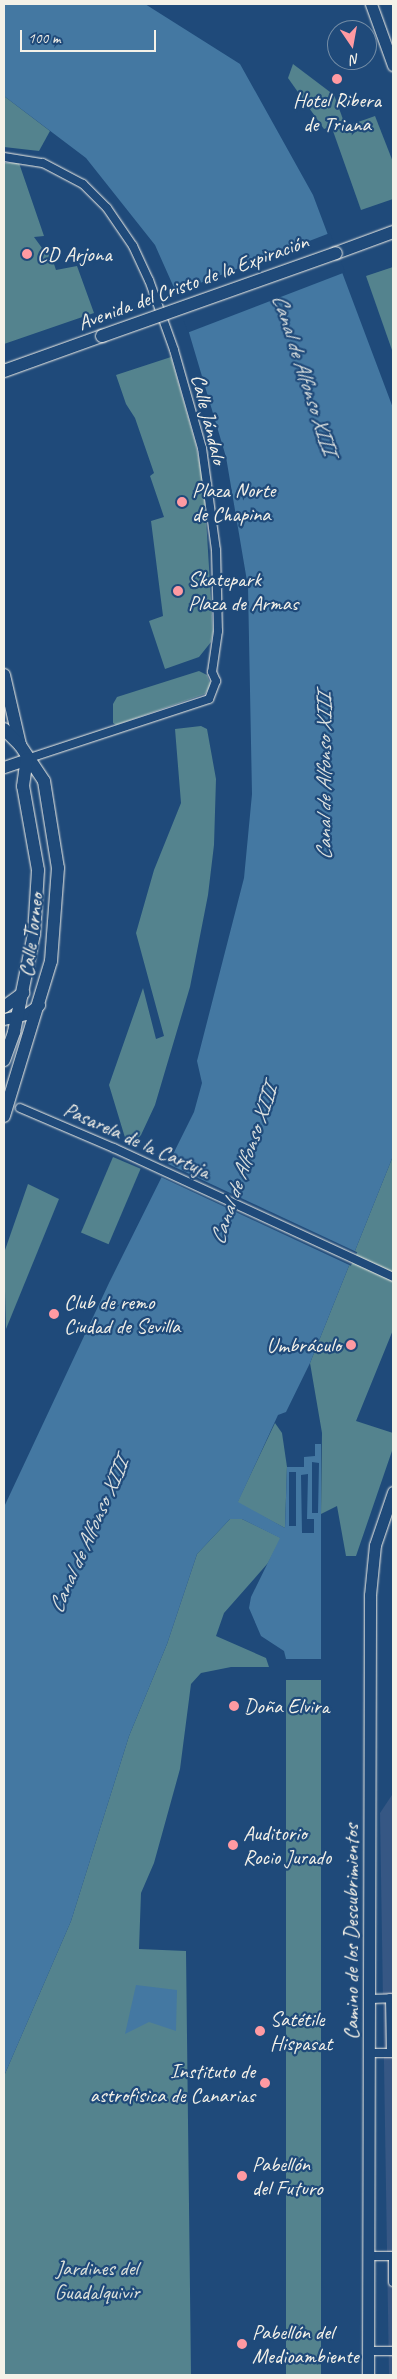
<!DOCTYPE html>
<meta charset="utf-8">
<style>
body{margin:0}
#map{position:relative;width:397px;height:2379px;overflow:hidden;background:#1f4a7a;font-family:Caveat,sans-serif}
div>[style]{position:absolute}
.built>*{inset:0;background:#365784}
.green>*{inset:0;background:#54838e;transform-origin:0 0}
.water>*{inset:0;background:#4478a2}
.pier>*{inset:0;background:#1f4a7a;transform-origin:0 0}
.roads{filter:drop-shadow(0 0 1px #f4f1e8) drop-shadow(0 0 1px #f4f1e8)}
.street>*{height:8px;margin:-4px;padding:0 4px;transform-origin:4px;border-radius:4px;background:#1f4a7a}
.secondary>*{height:11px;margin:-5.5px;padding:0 5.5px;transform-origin:5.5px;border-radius:5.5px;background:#1f4a7a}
.primary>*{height:12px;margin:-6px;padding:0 6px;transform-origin:6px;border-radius:6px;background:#1f4a7a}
.bridges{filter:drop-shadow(0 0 1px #f4f1e8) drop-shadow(0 0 1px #f4f1e8)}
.primary-bridge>*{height:12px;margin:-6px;padding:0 6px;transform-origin:6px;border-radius:6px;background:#1f4a7a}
.dots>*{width:14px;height:14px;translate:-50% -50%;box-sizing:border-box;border:2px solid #1f4a7a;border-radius:50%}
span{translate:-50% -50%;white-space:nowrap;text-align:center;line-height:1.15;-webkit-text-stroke:4.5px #1f4a7a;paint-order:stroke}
.poi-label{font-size:21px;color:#f4f1e8}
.left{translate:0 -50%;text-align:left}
.right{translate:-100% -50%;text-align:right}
.street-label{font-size:21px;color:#f4f1e8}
.park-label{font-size:21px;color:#dce0da}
.water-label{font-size:22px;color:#dadfde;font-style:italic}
.frame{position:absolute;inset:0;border:5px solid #f4f1e8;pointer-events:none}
.north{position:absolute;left:327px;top:20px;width:50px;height:50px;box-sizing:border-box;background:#1f4a7a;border:1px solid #748da6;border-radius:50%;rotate:168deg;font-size:14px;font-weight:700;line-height:20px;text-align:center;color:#f4f1e8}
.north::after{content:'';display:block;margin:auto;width:18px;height:22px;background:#ff9aa2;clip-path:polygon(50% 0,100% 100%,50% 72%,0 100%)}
.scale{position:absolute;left:20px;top:30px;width:136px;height:22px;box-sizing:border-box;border:2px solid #f4f1e8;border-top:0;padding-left:6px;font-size:15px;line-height:18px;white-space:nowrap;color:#f4f1e8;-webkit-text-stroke:4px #1f4a7a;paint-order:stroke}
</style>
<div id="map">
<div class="built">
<i style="clip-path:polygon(392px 1795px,393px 1795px,393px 2375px,389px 2375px,380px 1813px)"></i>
</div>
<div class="green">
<i style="clip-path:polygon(293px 64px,334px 95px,344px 122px,324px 129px,288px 78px)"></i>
<i style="clip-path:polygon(4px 96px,50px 131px,39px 151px,4px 147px)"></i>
<i style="clip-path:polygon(375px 116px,393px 162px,393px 199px,361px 210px,333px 131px)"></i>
<i style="clip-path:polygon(4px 163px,19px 163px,44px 236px,34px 237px,42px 248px,48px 246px,56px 270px,77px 266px,94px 313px,4px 344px)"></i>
<i style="clip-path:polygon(393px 267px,393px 353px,366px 276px)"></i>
<i style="clip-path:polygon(171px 357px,196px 445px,204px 486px,213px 632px,211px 642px,199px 657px,165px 669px,149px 621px,163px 616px,151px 521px,164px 517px,150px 476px,154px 473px,135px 418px,126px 404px,116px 375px)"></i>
<i style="clip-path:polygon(199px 671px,207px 675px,211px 685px,205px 694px,116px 725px,113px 723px,113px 704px,117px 697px)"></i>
<i style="clip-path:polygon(201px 726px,207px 729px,216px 779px,214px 845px,208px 895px,190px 987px,155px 1105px,141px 1135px,133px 1144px,126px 1141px,109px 1085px,143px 988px,156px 1039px,164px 1036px,136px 933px,154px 870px,181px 803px,175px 729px)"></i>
<i style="clip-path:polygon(393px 1156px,393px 1330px,356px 1421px,393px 1433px,393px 1448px,356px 1556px,346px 1556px,337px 1506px,321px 1514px,322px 1433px,310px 1363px)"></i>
<i style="left:113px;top:1157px;width:30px;height:82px;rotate:23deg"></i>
<i style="clip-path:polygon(28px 1184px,59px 1199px,6px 1329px,4px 1253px)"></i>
<i style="clip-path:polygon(275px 1423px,282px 1433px,287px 1467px,285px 1528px,237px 1503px)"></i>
<i style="clip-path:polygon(230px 1519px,242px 1519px,281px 1538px,268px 1563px,224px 1613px,216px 1636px,266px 1658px,269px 1667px,231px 1667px,201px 1673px,191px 1684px,180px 1769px,154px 1863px,141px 1893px,139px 1949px,186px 1951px,191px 2375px,4px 2375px,4px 2076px,71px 1921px,129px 1736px,167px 1644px,197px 1554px)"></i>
<i style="left:286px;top:1680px;width:35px;height:695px"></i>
</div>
<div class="water">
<i style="clip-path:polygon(evenodd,4px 4px,145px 4px,240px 64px,313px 195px,393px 408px,393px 1156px,310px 1363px,286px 1412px,278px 1415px,238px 1502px,285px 1528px,287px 1467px,304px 1467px,304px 1457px,315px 1456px,315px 1444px,321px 1444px,321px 1659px,286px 1659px,284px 1651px,261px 1636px,249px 1608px,251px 1597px,280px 1538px,242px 1519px,230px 1519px,197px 1554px,167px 1644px,129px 1736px,71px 1921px,4px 2076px,4px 1507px,109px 1283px,194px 1112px,202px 1083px,197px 1061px,244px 878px,252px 794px,248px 587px,226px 457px,179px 299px,155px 245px,86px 158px,4px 96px,4px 4px,312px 1462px,319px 1463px,318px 1513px,312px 1513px,312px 1462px,4px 4px,289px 1472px,296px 1472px,296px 1526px,289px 1526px,289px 1472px,4px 4px,308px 1474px,307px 1519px,314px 1519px,314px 1533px,302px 1533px,301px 1475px,308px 1474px)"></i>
<i style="clip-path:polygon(136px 1985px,177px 1990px,176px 2031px,149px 2022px,125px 2034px)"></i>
</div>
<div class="pier">
<i style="left:330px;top:233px;width:42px;height:168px;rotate:69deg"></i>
<i style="left:166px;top:1163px;width:211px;height:15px;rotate:25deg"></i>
</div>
<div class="roads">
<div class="street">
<i style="left:4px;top:157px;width:39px;rotate:9deg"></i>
<i style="left:43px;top:163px;width:45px;rotate:27.7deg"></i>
<i style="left:83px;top:184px;width:34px;rotate:45deg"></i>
<i style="left:107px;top:208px;width:46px;rotate:55.6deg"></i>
<i style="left:133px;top:246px;width:38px;rotate:65deg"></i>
<i style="left:149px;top:280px;width:74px;rotate:70.3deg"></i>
<i style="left:174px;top:350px;width:102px;rotate:74.1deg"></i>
<i style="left:202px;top:448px;width:103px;rotate:82.2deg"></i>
<i style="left:216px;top:550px;width:81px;rotate:88.6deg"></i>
<i style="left:218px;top:631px;width:41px;rotate:98.3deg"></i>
<i style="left:212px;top:672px;width:10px;rotate:66deg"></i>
<i style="left:216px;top:681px;width:19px;rotate:111deg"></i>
<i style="left:209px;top:699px;width:192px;rotate:161.8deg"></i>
<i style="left:20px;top:1108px;width:102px;rotate:23.1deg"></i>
<i style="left:114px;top:1148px;width:307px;rotate:24.8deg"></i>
<i style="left:390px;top:1998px;width:55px;rotate:89deg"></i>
<i style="left:370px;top:1999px;width:23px;rotate:-2deg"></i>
<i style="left:369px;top:2053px;width:24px"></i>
<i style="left:369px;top:2256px;width:24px"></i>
<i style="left:393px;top:2256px;width:26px;rotate:90deg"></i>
<i style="left:368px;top:2351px;width:25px"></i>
</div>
<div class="secondary">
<i style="left:371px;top:4px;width:65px;rotate:70.2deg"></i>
<i style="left:4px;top:767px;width:24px;rotate:-19deg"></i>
<i style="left:4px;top:1019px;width:23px;rotate:-13deg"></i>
<i style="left:26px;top:1014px;width:16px;rotate:-35deg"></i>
<i style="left:368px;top:2375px;width:780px;rotate:-89.85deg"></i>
<i style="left:370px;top:1595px;width:50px;rotate:-84.3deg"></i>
<i style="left:375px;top:1545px;width:56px;rotate:-71.2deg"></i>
</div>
<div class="primary">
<i style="left:336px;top:253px;width:61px;rotate:-20.2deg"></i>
<i style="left:4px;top:371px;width:104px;rotate:-19.7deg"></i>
<i style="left:4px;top:675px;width:72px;rotate:77.1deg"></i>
<i style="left:20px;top:745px;width:43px;rotate:56.3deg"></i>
<i style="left:44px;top:781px;width:88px;rotate:80.9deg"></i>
<i style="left:58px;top:868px;width:93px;rotate:94.3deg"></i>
<i style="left:51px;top:961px;width:162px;rotate:106.9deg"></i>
<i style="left:4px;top:729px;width:23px;rotate:45deg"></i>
<i style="left:4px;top:1007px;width:24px;rotate:-36deg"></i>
<i style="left:4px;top:1060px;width:30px;rotate:-70deg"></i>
<i style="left:14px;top:1032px;width:100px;rotate:-78.5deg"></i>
<i style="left:34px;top:934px;width:64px;rotate:-86.4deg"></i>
<i style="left:38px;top:870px;width:85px;rotate:-100.1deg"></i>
<i style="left:23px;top:786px;width:27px;rotate:-82deg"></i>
</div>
</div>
<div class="bridges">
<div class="primary-bridge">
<i style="left:102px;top:336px;width:248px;rotate:-19.5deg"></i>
</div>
</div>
<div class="dots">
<i style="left:337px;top:79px;background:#ff9aa2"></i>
<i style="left:27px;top:254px;background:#ff9aa2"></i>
<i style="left:182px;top:502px;background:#ff9aa2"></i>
<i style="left:178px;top:591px;background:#ff9aa2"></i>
<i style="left:54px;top:1314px;background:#ff9aa2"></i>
<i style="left:351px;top:1345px;background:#ff9aa2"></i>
<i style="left:234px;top:1706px;background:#ff9aa2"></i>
<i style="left:233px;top:1845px;background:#ff9aa2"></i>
<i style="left:260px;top:2031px;background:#ff9aa2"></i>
<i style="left:265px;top:2083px;background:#ff9aa2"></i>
<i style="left:242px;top:2176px;background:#ff9aa2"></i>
<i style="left:242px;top:2344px;background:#ff9aa2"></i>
</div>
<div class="poi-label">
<span style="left:337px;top:112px">Hotel Ribera<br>de Triana</span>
<span class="left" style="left:37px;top:254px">CD Arjona</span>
<span class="left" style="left:192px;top:502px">Plaza Norte<br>de Chapina</span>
<span class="left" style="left:188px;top:591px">Skatepark<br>Plaza de Armas</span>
<span class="left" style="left:64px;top:1314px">Club de remo<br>Ciudad de Sevilla</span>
<span class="right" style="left:341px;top:1345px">Umbráculo</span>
<span class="left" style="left:244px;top:1706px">Doña Elvira</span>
<span class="left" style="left:243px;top:1845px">Auditorio<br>Rocio Jurado</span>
<span class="left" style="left:270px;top:2031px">Satétile<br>Hispasat</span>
<span class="right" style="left:255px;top:2083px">Instituto de<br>astrofisica de Canarias</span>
<span class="left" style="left:252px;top:2176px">Pabellón<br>del Futuro</span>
<span class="left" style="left:252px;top:2344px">Pabellón del<br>Medioambiente</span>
</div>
<div class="street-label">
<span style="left:193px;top:282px;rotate:-20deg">Avenida del Cristo de la Expiración</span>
<span style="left:209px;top:419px;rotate:76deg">Calle Jándalo</span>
<span style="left:31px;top:935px;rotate:-83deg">Calle Torneo</span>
<span style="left:137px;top:1140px;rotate:24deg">Pasarela de la Cartuja</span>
<span style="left:351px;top:1932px;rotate:-90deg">Camino de los Descubrimientos</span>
</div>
<div class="park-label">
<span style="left:97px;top:2280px">Jardines del<br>Guadalquivir</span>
</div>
<div class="water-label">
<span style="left:304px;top:374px;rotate:72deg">Canal de Alfonso XIII</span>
<span style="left:325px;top:777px;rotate:-90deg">Canal de Alfonso XIII</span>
<span style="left:244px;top:1165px;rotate:-71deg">Canal de Alfonso XIII</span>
<span style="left:89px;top:1536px;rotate:-66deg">Canal de Alfonso XIII</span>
</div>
<div class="frame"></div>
<div class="north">N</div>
<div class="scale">100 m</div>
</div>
